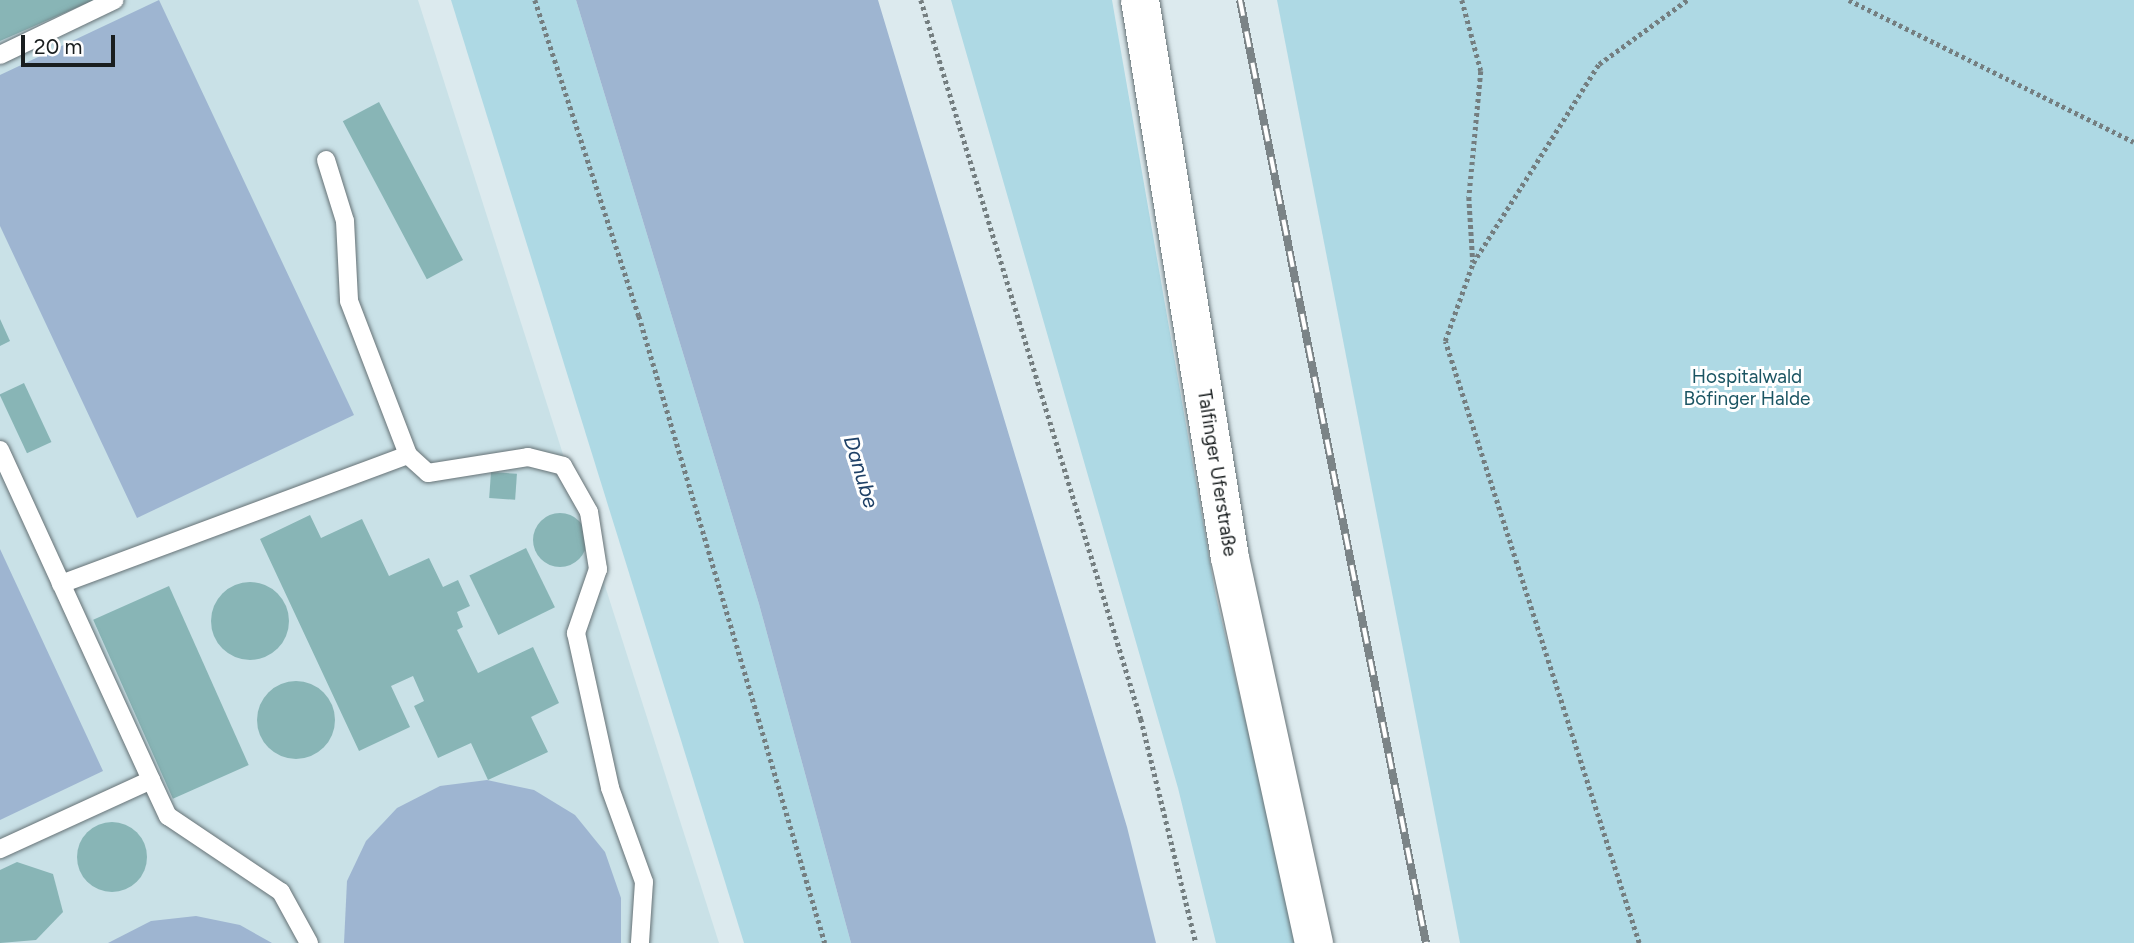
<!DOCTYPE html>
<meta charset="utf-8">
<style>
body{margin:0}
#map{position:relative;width:2134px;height:943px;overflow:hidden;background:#dceaee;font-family:Figtree,sans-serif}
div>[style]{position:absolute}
.built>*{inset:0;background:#c9e1e7}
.green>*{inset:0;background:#aed9e4}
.water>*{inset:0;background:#9eb5d1}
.building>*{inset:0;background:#88b5b6;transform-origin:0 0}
.round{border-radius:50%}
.path>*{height:4.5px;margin-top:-2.25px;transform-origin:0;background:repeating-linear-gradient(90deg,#747e80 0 3.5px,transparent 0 7px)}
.roads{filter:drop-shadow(0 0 2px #667276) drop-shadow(0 0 2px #667276)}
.service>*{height:18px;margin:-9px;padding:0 9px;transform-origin:9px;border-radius:9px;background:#fff}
.tertiary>*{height:38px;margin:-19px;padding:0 19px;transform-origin:19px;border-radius:19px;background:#fff}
.rail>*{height:8px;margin-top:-4px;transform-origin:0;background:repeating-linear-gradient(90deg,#fff 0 16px,#7b8487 0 32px);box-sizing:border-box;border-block:2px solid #7b8487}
span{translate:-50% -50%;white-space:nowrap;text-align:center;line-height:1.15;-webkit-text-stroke:6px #fff;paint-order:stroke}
.park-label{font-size:19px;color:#1b5563}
.street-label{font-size:19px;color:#191e1f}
.water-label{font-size:21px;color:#1e4066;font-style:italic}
.scale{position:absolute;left:21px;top:35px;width:94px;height:32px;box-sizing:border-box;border:4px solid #191e1f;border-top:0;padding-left:9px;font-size:21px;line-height:24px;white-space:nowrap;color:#191e1f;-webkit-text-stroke:5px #fff;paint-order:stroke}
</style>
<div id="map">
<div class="built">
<i style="clip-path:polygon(0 0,418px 0,719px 943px,0 943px)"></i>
</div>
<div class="green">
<i style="clip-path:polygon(451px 0,576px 0,759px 604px,851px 943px,744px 943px)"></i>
<i style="clip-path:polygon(951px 0,1112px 0,1216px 597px,1299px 943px,1216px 943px,1178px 788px)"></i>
<i style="clip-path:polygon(1277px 0,2134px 0,2134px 943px,1460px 943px)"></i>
</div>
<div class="water">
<i style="clip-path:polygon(159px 0,354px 415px,137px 518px,0 226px,0 75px)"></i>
<i style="clip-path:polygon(576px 0,878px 0,1127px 827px,1156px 943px,851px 943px,759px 604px)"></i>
<i style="clip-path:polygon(0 549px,103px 771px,0 820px)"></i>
<i style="clip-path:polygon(487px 780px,534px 790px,575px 815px,605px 852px,621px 898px,621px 943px,344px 943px,347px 881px,366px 841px,397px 808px,440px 786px)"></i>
<i style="clip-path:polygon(196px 916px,240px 925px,272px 943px,108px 943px,151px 921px)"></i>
</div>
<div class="building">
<i style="clip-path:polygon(0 0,94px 0,0 41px)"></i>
<i style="left:379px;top:102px;width:179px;height:41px;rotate:62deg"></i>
<i style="clip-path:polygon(0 319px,10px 341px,0 346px)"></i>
<i style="left:24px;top:383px;width:65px;height:27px;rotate:65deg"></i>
<i style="left:491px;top:472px;width:26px;height:26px;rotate:4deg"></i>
<i class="round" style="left:533px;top:513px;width:54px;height:54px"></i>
<i style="clip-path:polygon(310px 515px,321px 538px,362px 519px,389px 576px,429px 558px,443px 587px,458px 580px,470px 606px,457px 612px,463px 627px,457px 630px,478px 673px,533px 647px,559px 703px,531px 717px,548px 752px,488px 780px,471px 743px,438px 758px,414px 706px,424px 701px,413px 676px,391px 686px,410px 727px,359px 751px,260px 539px)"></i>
<i style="left:526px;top:548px;width:66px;height:63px;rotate:64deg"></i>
<i class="round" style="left:211px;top:582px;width:78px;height:78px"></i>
<i style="left:169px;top:586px;width:196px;height:83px;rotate:66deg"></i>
<i class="round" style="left:257px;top:681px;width:78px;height:78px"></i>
<i class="round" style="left:77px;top:822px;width:70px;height:70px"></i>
<i style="clip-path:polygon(17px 862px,53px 874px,63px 912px,36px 940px,0 943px,0 870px)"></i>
</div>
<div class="path">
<i style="left:535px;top:0;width:333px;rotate:71.8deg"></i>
<i style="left:639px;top:316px;width:654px;rotate:73.48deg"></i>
<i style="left:921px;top:0;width:752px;rotate:72.99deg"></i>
<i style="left:1141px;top:719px;width:231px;rotate:76.2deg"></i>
<i style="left:1462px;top:0;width:73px;rotate:75deg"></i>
<i style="left:1481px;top:71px;width:127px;rotate:95.4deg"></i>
<i style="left:1469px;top:197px;width:65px;rotate:86.5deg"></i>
<i style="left:1849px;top:0;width:318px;rotate:26.5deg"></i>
<i style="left:1639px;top:943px;width:632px;rotate:-107.86deg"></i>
<i style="left:1445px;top:341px;width:83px;rotate:-70.3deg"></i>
<i style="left:1473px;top:263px;width:236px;rotate:-57.7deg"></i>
<i style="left:1599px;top:64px;width:109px;rotate:-36deg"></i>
</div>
<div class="roads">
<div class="service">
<i style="left:0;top:55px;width:127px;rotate:-25.6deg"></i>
<i style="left:326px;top:160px;width:64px;rotate:72.7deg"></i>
<i style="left:345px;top:221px;width:80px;rotate:87.1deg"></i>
<i style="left:349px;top:301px;width:165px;rotate:69deg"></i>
<i style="left:408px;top:455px;width:27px;rotate:42deg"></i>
<i style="left:428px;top:473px;width:101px;rotate:-9.1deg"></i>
<i style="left:528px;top:457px;width:36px;rotate:14deg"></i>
<i style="left:563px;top:466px;width:53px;rotate:60.5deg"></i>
<i style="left:589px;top:512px;width:58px;rotate:81deg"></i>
<i style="left:598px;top:569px;width:68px;rotate:109deg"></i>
<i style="left:576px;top:633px;width:159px;rotate:77.6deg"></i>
<i style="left:610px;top:788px;width:100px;rotate:70.1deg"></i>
<i style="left:644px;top:882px;width:61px;rotate:93.8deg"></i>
<i style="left:0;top:450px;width:363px;rotate:65.4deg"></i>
<i style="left:151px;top:780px;width:166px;rotate:155.4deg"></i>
<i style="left:61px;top:584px;width:370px;rotate:-20.4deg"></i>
<i style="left:151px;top:780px;width:40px;rotate:65deg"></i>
<i style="left:168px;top:816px;width:136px;rotate:33.9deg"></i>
<i style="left:281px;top:892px;width:58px;rotate:61.2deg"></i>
</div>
<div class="tertiary">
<i style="left:1140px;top:0;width:565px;rotate:80.84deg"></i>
<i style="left:1230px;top:558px;width:394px;rotate:77.7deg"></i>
</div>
</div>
<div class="rail">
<i style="left:1240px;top:0;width:961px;rotate:78.84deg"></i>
</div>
<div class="park-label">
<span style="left:1747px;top:388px">Hospitalwald<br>Böfinger Halde</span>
</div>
<div class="street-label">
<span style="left:1217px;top:473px;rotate:81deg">Talfinger Uferstraße</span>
</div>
<div class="water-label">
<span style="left:861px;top:472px;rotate:73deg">Danube</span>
</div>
<div class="scale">20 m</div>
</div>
